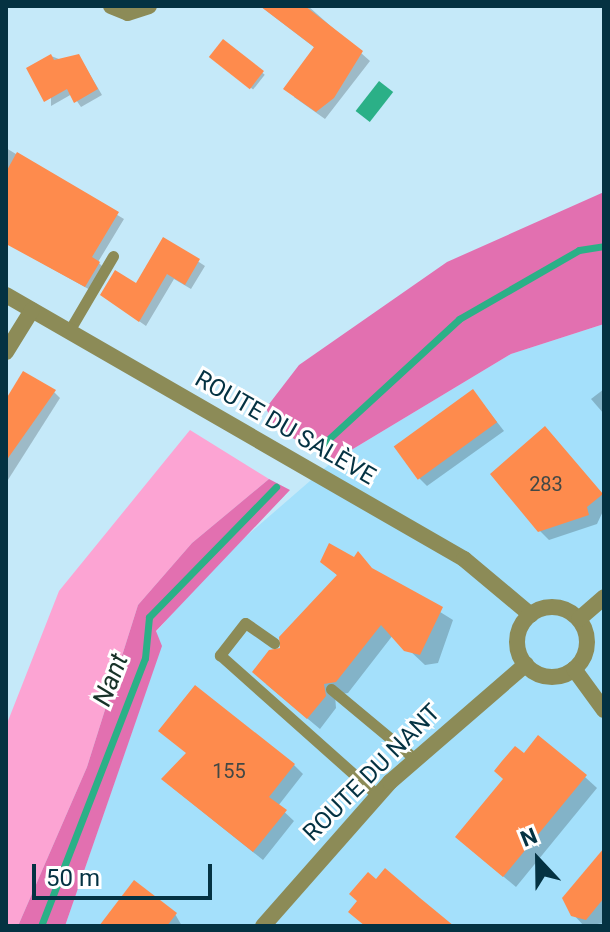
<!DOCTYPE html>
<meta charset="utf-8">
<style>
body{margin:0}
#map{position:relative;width:610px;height:932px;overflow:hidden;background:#c5e9f9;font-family:Roboto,sans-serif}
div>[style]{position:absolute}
.built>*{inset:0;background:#a4e0fb}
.green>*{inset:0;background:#fca4d3}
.forest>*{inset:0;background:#e270b0}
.water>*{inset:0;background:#2bb087;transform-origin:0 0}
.shadow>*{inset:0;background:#0003;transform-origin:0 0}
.stream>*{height:7px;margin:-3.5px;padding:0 3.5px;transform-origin:3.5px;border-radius:3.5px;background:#2bb087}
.building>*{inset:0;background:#fe8b4d;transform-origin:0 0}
.lane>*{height:11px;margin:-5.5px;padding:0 5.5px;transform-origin:5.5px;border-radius:5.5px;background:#8c8b57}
.street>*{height:16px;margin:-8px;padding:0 8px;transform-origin:8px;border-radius:8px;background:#8c8b57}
.street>.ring{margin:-8px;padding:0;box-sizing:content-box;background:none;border:16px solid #8c8b57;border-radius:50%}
span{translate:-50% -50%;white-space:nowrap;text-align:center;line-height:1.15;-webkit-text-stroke:6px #fff;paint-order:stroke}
.number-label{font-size:20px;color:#424845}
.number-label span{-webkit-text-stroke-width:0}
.street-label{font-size:24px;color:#043242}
.water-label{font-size:26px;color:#173228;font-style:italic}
.frame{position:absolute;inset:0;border:8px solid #043242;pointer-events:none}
.north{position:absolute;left:498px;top:820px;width:80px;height:80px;-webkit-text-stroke:6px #fff;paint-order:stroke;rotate:338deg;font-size:22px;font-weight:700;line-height:32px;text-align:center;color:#043242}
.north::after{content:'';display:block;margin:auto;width:28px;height:36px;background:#043242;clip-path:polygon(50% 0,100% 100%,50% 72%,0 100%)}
.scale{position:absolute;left:32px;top:864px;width:180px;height:36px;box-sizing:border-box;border:4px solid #043242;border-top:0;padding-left:10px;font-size:24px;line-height:28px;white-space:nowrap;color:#043242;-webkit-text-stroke:6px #fff;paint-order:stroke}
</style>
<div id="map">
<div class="built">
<i style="clip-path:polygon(604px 324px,604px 926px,65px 926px,161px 647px,156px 632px,220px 559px,333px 461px,511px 354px)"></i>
</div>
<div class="green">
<i style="clip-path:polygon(190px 430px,269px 479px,192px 543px,138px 605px,87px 767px,18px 926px,6px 926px,6px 726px,59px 591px)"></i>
</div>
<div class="forest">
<i style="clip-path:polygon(604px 192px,604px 324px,511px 354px,333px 461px,275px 428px,266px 408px,299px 365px,447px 262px)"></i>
<i style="clip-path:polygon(269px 479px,290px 490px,156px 631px,162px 646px,65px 926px,18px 926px,87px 767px,138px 605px,192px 543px)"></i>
</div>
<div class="water">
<i style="left:379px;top:81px;width:18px;height:38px;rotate:38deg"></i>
</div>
<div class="shadow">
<i style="clip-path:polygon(260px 6px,308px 6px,370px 61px,325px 119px,294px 97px,315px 48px)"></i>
<i style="left:223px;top:42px;width:53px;height:19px;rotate:38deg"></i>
<i style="clip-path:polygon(51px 56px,67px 62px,79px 56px,102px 95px,81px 107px,72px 94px,51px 106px)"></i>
<i style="clip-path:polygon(6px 148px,124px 219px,98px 262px,105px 269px,92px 291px,6px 243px)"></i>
<i style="clip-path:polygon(164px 239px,205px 266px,191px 289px,174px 279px,146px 326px,102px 295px,137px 285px)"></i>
<i style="clip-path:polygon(604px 389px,604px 414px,591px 399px)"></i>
<i style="clip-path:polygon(473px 391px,504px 431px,427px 486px,419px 478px)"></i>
<i style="clip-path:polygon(54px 392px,60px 398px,6px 483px,6px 403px)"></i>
<i style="clip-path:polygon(554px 438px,604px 496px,604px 509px,597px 524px,549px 540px,539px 530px)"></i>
<i style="clip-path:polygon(323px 561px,374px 571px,453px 620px,438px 663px,425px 665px,393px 635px,348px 693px,335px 695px,336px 708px,320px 729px,266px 684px,338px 576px)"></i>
<i style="clip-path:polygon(524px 756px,585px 777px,597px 788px,516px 887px,469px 848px)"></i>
<i style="clip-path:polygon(294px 765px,303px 774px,278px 806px,294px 821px,263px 860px,173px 788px)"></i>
<i style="clip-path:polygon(604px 851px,604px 923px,584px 926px,573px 914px)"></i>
<i style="clip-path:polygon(175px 914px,182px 926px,101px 926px)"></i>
</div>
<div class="stream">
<i style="left:320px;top:447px;width:189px;rotate:-42.6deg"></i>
<i style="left:459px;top:319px;width:138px;rotate:-29.9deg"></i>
<i style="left:579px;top:250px;width:25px;rotate:-9deg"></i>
<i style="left:41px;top:926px;width:287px;rotate:-68.8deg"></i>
<i style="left:145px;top:658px;width:41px;rotate:-84.4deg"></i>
<i style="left:149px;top:617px;width:182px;rotate:-45.7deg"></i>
</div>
<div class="building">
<i style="clip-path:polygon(260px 6px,305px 6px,363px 51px,334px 98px,316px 112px,283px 89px,314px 47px)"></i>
<i style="left:223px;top:39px;width:52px;height:23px;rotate:38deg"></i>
<i style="clip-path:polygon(51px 54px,54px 60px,79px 54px,98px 89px,74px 103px,67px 89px,44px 102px,26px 68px)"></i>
<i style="clip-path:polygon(17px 152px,119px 212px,92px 257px,100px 262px,85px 287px,6px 244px,6px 172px)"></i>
<i style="clip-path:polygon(163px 237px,200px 259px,185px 285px,167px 274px,139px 322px,100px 295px,115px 270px,136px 283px)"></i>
<i style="clip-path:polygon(23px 371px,56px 390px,6px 461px,6px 399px)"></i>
<i style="left:473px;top:389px;width:41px;height:98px;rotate:54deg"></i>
<i style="clip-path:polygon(545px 426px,603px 494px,587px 507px,589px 515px,538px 532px,490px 474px)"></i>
<i style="clip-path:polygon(329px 543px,354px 557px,358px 551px,372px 568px,443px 607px,420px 655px,404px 651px,381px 625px,336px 682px,324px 684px,326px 696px,307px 719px,252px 672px,269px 650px,280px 648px,279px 637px,337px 575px,320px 562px)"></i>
<i style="clip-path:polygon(195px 685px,295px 764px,269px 797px,287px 810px,253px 852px,161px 779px,186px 753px,158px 731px)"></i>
<i style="clip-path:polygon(538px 735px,587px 775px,503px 877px,455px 837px,503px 779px,494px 771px,502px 761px,515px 746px,524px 753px)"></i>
<i style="clip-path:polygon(604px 848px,604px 898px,586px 920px,571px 916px,562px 898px)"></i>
<i style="clip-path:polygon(385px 868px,420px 898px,454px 926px,365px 926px,348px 912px,357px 901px,349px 894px,368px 872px,376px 879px)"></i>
<i style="clip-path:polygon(134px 880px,177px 913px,167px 926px,99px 926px)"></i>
</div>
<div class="lane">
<i style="left:69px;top:331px;width:87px;rotate:-59.6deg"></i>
<i style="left:274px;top:643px;width:35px;rotate:-145deg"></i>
<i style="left:245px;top:623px;width:41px;rotate:128deg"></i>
<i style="left:220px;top:655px;width:210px;rotate:41.7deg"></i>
<i style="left:331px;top:689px;width:109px;rotate:39.8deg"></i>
</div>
<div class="street">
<i style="left:111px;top:6px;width:18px;rotate:22deg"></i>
<i style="left:128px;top:13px;width:22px;rotate:-18deg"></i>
<i style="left:6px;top:295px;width:529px;rotate:29.96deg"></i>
<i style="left:464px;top:559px;width:87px;rotate:39.9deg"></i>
<i style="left:6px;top:352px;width:49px;rotate:-58.2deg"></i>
<i class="ring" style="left:517px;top:607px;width:54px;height:54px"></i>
<i style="left:579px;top:619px;width:33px;rotate:-41deg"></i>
<i style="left:574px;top:669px;width:51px;rotate:53.8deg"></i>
<i style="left:263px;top:926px;width:192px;rotate:-48.6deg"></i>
<i style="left:390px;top:782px;width:180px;rotate:-40.9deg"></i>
</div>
<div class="number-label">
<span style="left:546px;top:484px">283</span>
<span style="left:229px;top:771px">155</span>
</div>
<div class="street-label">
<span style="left:285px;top:428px;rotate:30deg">ROUTE DU SALÈVE</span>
<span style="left:372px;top:773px;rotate:-45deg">ROUTE DU NANT</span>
</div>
<div class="water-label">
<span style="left:111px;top:680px;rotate:-69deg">Nant</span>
</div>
<div class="frame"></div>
<div class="north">N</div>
<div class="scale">50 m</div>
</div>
